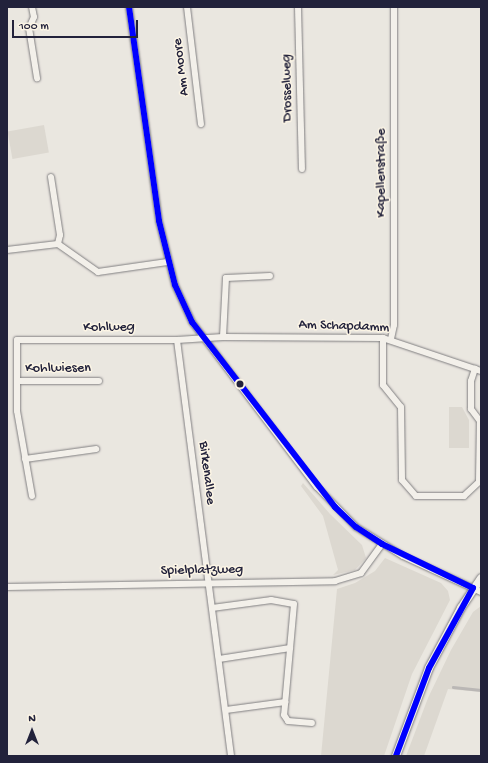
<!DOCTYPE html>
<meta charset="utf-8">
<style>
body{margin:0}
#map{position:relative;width:488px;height:763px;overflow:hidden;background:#eae7e0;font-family:"Gochi Hand",sans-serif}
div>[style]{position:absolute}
.green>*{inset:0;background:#dcd8d0;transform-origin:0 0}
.stream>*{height:2.5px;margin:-1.25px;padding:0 1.25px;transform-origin:1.25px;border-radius:1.25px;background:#bab7b5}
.roads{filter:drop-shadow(0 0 1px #807f81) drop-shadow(0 0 1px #807f81)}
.minor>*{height:6px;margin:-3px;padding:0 3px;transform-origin:3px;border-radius:3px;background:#f3f0ea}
.tertiary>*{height:8px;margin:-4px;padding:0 4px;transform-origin:4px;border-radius:4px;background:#f3f0ea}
.bus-1>*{height:6px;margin:-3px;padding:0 3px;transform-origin:3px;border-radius:3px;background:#00f}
.dots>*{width:11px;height:11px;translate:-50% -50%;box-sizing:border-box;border:2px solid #fcf5e5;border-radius:50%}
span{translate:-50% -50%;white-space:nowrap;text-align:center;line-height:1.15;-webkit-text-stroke:3px #fcf5e5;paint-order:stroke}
.street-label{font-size:14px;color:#22223b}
.frame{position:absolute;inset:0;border:8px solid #22223b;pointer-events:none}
.north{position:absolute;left:12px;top:711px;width:40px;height:40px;-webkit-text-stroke:3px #fcf5e5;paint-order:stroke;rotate:0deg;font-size:11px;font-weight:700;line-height:16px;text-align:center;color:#22223b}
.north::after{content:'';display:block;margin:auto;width:14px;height:18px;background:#22223b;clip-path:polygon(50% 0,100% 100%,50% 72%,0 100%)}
.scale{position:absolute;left:12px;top:20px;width:126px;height:18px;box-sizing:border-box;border:2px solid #22223b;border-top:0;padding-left:5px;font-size:12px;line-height:14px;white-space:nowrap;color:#22223b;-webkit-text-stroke:3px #fcf5e5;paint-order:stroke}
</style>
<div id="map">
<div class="green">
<i style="left:44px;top:125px;width:28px;height:37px;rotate:80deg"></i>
<i style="clip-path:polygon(449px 407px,462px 407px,469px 420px,469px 448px,449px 448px)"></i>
<i style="clip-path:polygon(303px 483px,330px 514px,362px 545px,366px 558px,355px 570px,333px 575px,338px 570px,323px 516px,301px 486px)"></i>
<i style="clip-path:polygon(385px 558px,441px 583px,448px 591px,450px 600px,412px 674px,384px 756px,321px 756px,337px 589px,355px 583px,375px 571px)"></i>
<i style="clip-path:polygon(481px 606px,481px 692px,448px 689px,424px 756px,406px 756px,428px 698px,451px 650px,473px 612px)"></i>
</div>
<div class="stream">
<i style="left:453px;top:687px;width:28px;rotate:6deg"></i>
</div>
<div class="roads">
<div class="minor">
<i style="left:32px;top:7px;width:10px;rotate:79deg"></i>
<i style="left:34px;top:17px;width:12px;rotate:114deg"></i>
<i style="left:29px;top:28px;width:51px;rotate:80.9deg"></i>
<i style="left:129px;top:7px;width:216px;rotate:82deg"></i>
<i style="left:159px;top:221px;width:66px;rotate:76deg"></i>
<i style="left:175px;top:285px;width:41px;rotate:65.3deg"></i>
<i style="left:192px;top:322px;width:207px;rotate:52.9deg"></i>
<i style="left:317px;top:487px;width:56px;rotate:45.7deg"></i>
<i style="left:356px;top:527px;width:55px;rotate:31.7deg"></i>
<i style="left:403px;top:556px;width:86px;rotate:24.8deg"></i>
<i style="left:187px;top:7px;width:118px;rotate:83.2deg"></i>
<i style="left:298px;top:7px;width:162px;rotate:88.6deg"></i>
<i style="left:51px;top:177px;width:59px;rotate:81.2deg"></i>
<i style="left:60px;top:235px;width:9px;rotate:103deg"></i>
<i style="left:7px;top:250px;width:51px;rotate:-6.7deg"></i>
<i style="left:58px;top:244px;width:49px;rotate:35deg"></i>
<i style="left:98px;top:272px;width:70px;rotate:-8.2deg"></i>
<i style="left:223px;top:337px;width:59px;rotate:-87.1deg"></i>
<i style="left:226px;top:278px;width:44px;rotate:-2.6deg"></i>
<i style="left:383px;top:338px;width:47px;rotate:90deg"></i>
<i style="left:383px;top:385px;width:28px;rotate:51deg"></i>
<i style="left:401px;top:407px;width:73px;rotate:89.2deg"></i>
<i style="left:402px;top:480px;width:21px;rotate:49deg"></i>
<i style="left:416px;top:496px;width:48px"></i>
<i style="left:464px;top:496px;width:21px;rotate:-43deg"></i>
<i style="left:479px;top:482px;width:61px;rotate:-89.1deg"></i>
<i style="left:480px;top:421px;width:15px;rotate:-127deg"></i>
<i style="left:471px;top:409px;width:28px;rotate:-90deg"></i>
<i style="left:471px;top:381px;width:13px;rotate:-72deg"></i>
<i style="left:391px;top:339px;width:14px;rotate:-78deg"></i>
<i style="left:394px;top:325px;width:318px;rotate:-90deg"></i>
<i style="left:177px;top:340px;width:419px;rotate:82.6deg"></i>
<i style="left:17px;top:381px;width:82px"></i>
<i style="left:25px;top:459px;width:72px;rotate:-8deg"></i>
<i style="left:32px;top:496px;width:86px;rotate:-100deg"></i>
<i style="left:17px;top:411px;width:71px;rotate:-90deg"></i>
<i style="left:17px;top:340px;width:160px"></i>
<i style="left:177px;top:340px;width:46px;rotate:-3.7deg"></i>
<i style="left:223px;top:337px;width:160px;rotate:0.4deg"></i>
<i style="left:383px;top:338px;width:103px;rotate:18.6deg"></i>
<i style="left:7px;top:587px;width:328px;rotate:-1deg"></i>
<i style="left:335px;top:581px;width:27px;rotate:-17deg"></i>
<i style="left:361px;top:573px;width:36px;rotate:-54deg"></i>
<i style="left:212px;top:608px;width:60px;rotate:-7.7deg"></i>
<i style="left:271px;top:600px;width:23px;rotate:10deg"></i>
<i style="left:294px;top:604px;width:111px;rotate:95.1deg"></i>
<i style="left:284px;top:715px;width:7px;rotate:56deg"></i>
<i style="left:288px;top:721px;width:24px;rotate:5deg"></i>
<i style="left:219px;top:659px;width:72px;rotate:-8.8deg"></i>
<i style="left:226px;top:710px;width:60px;rotate:-7.7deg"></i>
</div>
<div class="tertiary">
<i style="left:396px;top:756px;width:94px;rotate:-69.4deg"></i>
<i style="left:429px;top:668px;width:68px;rotate:-61.9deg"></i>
<i style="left:461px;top:608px;width:36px;rotate:-56deg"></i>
</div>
</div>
<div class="bus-1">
<i style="left:129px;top:7px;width:216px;rotate:82deg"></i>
<i style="left:159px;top:221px;width:66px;rotate:76deg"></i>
<i style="left:175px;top:285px;width:41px;rotate:65.3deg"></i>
<i style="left:192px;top:322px;width:234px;rotate:52.3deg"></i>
<i style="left:335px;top:507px;width:29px;rotate:44deg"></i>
<i style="left:356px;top:527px;width:31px;rotate:33deg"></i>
<i style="left:382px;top:544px;width:101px;rotate:25.8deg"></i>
<i style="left:473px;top:588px;width:91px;rotate:118.8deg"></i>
<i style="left:429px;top:668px;width:94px;rotate:110.6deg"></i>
</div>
<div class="dots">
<i style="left:240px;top:384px;background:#22223b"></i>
</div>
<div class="street-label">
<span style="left:182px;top:67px;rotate:-97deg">Am Moore</span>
<span style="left:288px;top:88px;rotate:-91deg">Drosselweg</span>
<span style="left:382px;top:173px;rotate:-90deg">Kapellenstraße</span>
<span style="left:344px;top:327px;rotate:2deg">Am Schapdamm</span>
<span style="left:109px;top:328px">Kohlweg</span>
<span style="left:58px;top:369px">Kohlwiesen</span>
<span style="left:206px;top:473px;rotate:83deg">Birkenallee</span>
<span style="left:202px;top:571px;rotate:-1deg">Spielplatzweg</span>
</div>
<div class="frame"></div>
<div class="north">N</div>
<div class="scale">100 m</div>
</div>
